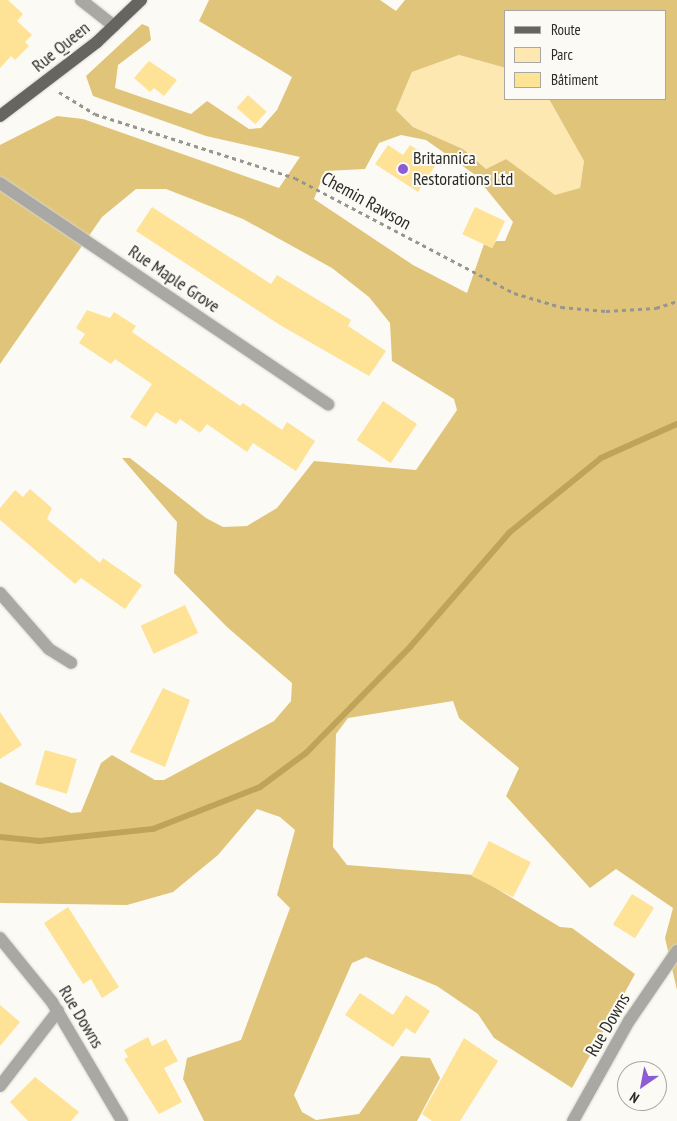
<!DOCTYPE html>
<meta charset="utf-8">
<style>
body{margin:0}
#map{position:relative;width:677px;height:1121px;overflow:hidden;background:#fcfaf4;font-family:"PT Sans Narrow",sans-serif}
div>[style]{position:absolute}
.green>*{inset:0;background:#fde8b1}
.forest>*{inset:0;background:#e0c479}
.stream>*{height:6px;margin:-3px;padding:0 3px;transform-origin:3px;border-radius:3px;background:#bfa359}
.building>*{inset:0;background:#fee296;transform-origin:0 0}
.path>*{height:3px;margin-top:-1.5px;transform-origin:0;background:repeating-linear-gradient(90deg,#969590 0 4px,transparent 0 8px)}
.roads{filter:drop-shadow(0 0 1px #d6d5cf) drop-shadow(0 0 1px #d6d5cf)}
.lane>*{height:12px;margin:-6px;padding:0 6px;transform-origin:6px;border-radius:6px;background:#a9a8a5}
.street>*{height:12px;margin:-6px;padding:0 6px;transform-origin:6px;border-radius:6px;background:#a9a8a5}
.primary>*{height:12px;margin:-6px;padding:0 6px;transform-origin:6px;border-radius:6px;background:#666560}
.dots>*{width:14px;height:14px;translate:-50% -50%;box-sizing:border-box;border:2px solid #fcfaf4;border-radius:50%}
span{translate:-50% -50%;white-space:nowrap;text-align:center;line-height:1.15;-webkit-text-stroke:4px #fcfaf4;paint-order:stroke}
.street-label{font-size:18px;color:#2b2b28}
.poi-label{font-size:18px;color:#2b2b28}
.left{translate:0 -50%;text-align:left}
.legend{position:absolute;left:504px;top:10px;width:162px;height:90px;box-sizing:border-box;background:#fcfaf4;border:1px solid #a8a7a2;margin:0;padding:6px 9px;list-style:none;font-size:15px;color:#2b2b28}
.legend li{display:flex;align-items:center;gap:10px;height:25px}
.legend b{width:25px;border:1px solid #a8a7a2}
.north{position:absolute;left:617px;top:1061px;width:50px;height:50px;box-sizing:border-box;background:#fcfaf4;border:1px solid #a8a7a2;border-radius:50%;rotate:213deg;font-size:14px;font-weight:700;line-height:20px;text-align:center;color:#2b2b28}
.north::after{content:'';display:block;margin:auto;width:18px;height:22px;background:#8d5bd4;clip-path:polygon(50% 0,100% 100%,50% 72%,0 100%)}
</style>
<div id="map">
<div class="green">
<i style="clip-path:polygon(459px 55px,506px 68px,506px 99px,549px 99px,584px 161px,580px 188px,555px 196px,506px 159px,486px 169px,463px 149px,413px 127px,396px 110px,412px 72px)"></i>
</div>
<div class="forest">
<i style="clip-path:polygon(evenodd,209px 0,380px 0,396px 11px,405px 0,677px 0,677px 990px,665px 938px,673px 908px,616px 869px,590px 888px,506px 796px,519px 768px,459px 718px,453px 701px,348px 718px,336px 734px,333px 847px,347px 865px,474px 875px,560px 927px,572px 928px,635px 974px,572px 1088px,494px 1038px,478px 1014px,437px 986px,366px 957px,352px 963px,294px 1095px,302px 1112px,316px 1120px,359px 1114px,401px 1056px,430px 1058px,440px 1078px,417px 1121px,204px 1121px,183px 1079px,187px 1058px,241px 1040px,290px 908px,277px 895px,295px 830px,280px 817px,257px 809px,218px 855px,173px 892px,127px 905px,0 903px,0 782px,71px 813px,81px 812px,101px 763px,112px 755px,155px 780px,164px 780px,274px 721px,291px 701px,292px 683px,227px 627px,174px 573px,177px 522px,122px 458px,130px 458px,206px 518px,223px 527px,247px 526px,277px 508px,314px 461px,416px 470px,457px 410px,454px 399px,392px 361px,390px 323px,369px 297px,332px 268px,243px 219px,166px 189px,136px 189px,102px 217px,0 364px,0 145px,57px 116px,83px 119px,279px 188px,300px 157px,206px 136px,93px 96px,86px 76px,142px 24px,149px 27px,151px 40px,118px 65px,115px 88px,191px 114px,207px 101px,249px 129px,261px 128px,277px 110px,292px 77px,199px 21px,209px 0,506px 11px,666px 11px,666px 99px,549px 99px,584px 161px,580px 188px,555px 195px,506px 159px,486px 169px,463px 149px,413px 127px,396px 110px,412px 72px,459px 55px,506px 68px,506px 11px,209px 0,401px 135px,426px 140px,474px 174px,513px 222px,505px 241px,496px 241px,492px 248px,484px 244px,467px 293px,413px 265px,314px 199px,325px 171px,365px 169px,379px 143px,401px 135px)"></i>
</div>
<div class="stream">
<i style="left:0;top:837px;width:40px;rotate:5.7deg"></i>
<i style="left:40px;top:841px;width:114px;rotate:-6.1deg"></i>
<i style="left:153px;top:829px;width:115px;rotate:-21.4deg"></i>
<i style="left:260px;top:787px;width:57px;rotate:-36.5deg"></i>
<i style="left:306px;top:753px;width:148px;rotate:-45.5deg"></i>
<i style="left:410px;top:647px;width:152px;rotate:-49deg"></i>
<i style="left:510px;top:532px;width:117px;rotate:-39.1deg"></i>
<i style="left:601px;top:458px;width:83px;rotate:-24.1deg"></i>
</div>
<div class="building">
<i style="clip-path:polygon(0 0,8px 0,23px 14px,17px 21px,32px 35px,25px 42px,29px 46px,15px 60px,11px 56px,0 68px)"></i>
<i style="clip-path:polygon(149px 61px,177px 80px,164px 96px,154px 88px,150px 92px,134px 78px)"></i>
<i style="left:248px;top:95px;width:25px;height:17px;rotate:42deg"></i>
<i style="clip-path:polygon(388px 145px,403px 155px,410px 145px,437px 163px,418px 192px,375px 164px)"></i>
<i style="clip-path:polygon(152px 207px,271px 284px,277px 275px,351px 320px,348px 326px,386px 351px,369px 376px,280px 325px,136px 231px)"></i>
<i style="left:475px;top:207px;width:33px;height:30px;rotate:25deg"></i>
<i style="clip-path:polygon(87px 310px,110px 318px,114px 312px,136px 326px,132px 332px,240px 406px,243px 403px,282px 430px,287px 422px,315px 441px,296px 471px,253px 443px,247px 452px,207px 424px,200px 433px,180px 419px,176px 424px,156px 412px,146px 427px,130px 417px,152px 384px,115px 359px,111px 364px,79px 343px,85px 334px,76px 328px)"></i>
<i style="left:383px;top:401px;width:41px;height:47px;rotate:34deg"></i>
<i style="clip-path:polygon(30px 489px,52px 508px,47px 519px,100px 563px,103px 558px,142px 585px,125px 609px,81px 578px,75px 584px,0 520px,0 508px,15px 490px,23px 497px)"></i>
<i style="left:185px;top:605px;width:31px;height:49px;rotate:65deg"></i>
<i style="clip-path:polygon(163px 688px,190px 700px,165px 767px,130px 752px)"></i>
<i style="clip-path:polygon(0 712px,22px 745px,0 759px)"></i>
<i style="left:45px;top:750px;width:33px;height:36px;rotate:16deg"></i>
<i style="left:489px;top:841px;width:47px;height:39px;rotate:27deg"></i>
<i style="left:632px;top:894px;width:26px;height:36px;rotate:32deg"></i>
<i style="clip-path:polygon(68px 907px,119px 987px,102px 998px,91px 979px,83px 984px,44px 923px)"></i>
<i style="clip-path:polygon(360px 993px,393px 1015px,406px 995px,430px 1011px,415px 1034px,406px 1028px,393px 1047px,345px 1015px)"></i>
<i style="clip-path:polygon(0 1005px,20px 1022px,0 1046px)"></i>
<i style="clip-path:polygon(148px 1037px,152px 1046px,166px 1039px,178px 1061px,164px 1068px,182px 1102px,159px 1114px,124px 1059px,128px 1057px,124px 1050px)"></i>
<i style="clip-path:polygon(464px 1038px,498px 1061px,460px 1121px,432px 1121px,422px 1114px)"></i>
<i style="clip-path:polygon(35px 1077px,79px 1112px,71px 1121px,28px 1121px,10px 1102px)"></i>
</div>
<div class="path">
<i style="left:59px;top:92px;width:42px;rotate:31.4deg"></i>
<i style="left:95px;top:114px;width:210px;rotate:17.7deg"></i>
<i style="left:295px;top:178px;width:247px;rotate:27.7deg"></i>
<i style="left:514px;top:293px;width:49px;rotate:16.6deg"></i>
<i style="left:561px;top:307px;width:45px;rotate:5.1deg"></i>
<i style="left:606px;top:311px;width:50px;rotate:-3.4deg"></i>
<i style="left:656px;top:308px;width:22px;rotate:-18deg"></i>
</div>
<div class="roads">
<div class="lane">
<i style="left:81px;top:0;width:42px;rotate:38.2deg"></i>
</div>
<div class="street">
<i style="left:0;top:183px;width:396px;rotate:34deg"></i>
<i style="left:0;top:593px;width:74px;rotate:48.8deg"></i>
<i style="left:49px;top:649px;width:26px;rotate:32deg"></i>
<i style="left:0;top:938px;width:82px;rotate:50.9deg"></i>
<i style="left:52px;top:1002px;width:138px;rotate:59.5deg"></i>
<i style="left:0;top:1086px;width:95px;rotate:-52.3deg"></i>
<i style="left:573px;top:1121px;width:115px;rotate:-60.8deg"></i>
<i style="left:629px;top:1021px;width:85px;rotate:-55.6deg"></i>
</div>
<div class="primary">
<i style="left:0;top:116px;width:122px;rotate:-37.3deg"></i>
<i style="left:97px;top:42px;width:61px;rotate:-43.7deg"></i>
</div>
</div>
<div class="dots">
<i style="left:403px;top:169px;background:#8d5bd4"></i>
</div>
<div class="street-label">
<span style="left:61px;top:47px;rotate:-39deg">Rue Queen</span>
<span style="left:366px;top:201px;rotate:29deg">Chemin Rawson</span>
<span style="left:174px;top:279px;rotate:34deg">Rue Maple Grove</span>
<span style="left:81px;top:1017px;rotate:59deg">Rue Downs</span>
<span style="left:608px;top:1025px;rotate:-60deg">Rue Downs</span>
</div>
<div class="poi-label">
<span class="left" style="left:413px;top:169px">Britannica<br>Restorations Ltd</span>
</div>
<ul class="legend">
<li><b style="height:6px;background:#666560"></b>Route</li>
<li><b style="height:14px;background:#fde8b1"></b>Parc</li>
<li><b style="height:14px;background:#fee296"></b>Bâtiment</li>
</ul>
<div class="north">N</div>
</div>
